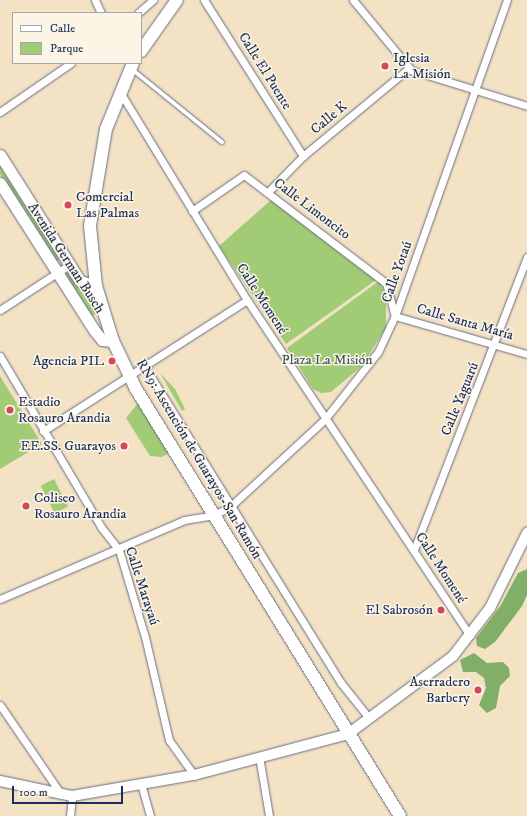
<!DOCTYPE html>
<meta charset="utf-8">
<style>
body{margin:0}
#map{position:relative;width:527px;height:816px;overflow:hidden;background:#f4e2c5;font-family:"IM FELL DW Pica",serif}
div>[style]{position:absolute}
.green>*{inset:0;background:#a2cb76;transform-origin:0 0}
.forest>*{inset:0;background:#81af67}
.roads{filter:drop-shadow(0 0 1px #676e82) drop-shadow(0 0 1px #676e82)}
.service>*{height:3.5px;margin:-1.75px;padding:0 1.75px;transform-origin:1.75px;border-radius:1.75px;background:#fff}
.minor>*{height:7px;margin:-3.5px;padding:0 3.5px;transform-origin:3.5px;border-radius:3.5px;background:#fff}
.secondary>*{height:10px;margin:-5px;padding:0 5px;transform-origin:5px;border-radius:5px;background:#fff}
.primary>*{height:11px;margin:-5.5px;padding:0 5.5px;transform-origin:5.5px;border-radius:5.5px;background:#fff}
.trunk>*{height:12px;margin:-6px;padding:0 6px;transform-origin:6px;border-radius:6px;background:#fff}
.dots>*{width:11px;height:11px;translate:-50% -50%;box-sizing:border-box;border:2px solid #fcf5e5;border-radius:50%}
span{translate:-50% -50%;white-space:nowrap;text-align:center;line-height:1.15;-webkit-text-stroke:3px #fcf5e5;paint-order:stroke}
.poi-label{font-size:14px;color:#1b2f5e}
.left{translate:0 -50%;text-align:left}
.right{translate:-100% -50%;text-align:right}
.street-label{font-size:14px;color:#1b2f5e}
.park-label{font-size:14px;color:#3d5664}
.legend{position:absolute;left:12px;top:12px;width:130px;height:52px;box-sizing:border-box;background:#fcf5e5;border:1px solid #a2a6af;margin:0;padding:5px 7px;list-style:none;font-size:12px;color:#1b2f5e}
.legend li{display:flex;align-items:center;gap:8px;height:20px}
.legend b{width:20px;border:1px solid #a2a6af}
.scale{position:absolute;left:12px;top:786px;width:111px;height:18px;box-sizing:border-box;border:2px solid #1b2f5e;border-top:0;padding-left:5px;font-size:12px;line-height:14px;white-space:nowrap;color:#1b2f5e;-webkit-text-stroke:3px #fcf5e5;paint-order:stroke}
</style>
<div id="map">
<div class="green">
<i style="clip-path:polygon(0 161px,61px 259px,53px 264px,0 174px)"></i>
<i style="clip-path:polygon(271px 200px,376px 280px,286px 344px,219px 246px)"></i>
<i style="clip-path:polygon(69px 272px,96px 314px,92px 316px,63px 276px)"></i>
<i style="clip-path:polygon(379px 281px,386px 295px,386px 327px,363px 365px,331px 392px,321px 393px,313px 389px,287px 348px)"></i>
<i style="clip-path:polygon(160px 373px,175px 389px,185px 409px,182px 411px)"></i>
<i style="clip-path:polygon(0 376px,42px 444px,0 469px)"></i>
<i style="clip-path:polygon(138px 403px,169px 453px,162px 457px,150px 456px,126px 418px)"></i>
<i style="left:54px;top:479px;width:31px;height:15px;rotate:63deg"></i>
</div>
<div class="forest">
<i style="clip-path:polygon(527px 569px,527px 595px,522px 606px,495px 642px,485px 649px,477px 646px,476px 638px,501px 605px,518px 573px)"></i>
<i style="clip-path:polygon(474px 653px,487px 663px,503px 662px,509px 668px,510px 676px,500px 686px,496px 708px,487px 713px,479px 705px,486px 688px,484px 678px,476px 672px,463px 672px,460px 660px)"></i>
</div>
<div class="roads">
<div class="service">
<i style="left:132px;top:69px;width:116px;rotate:39deg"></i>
</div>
<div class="minor">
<i style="left:95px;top:0;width:14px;rotate:65deg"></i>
<i style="left:204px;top:0;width:185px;rotate:57.6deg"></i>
<i style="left:353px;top:0;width:91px;rotate:50.4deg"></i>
<i style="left:411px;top:70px;width:121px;rotate:17.2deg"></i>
<i style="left:138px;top:13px;width:20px;rotate:-41deg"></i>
<i style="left:120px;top:92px;width:244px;rotate:58.6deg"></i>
<i style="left:247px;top:300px;width:403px;rotate:56.4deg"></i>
<i style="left:0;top:112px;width:86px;rotate:-34.6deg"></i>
<i style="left:268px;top:192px;width:50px;rotate:-45.8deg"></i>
<i style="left:303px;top:156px;width:138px;rotate:-39.7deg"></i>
<i style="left:192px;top:211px;width:63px;rotate:-34.7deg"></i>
<i style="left:244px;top:175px;width:178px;rotate:37.3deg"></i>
<i style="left:386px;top:283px;width:34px;rotate:75deg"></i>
<i style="left:395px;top:316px;width:137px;rotate:16.1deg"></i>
<i style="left:0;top:310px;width:82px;rotate:-33.1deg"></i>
<i style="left:0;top:356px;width:199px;rotate:59.4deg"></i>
<i style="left:101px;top:527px;width:29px;rotate:52deg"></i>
<i style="left:119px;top:550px;width:91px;rotate:73.4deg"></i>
<i style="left:145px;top:637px;width:106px;rotate:76.9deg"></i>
<i style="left:169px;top:740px;width:43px;rotate:54.5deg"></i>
<i style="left:145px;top:367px;width:372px;rotate:58.2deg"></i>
<i style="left:341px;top:683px;width:45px;rotate:51.3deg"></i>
<i style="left:43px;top:431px;width:242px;rotate:-32.7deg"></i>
<i style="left:414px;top:550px;width:314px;rotate:-68.9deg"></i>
<i style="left:0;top:599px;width:200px;rotate:-23.2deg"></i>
<i style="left:184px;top:520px;width:31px;rotate:-9deg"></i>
<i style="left:215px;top:515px;width:21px;rotate:-31deg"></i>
<i style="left:233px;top:504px;width:125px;rotate:-42.7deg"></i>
<i style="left:325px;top:419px;width:85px;rotate:-51.7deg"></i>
<i style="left:378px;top:352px;width:40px;rotate:-65deg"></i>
<i style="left:395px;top:316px;width:335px;rotate:-70.5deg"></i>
<i style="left:0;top:705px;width:108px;rotate:55.6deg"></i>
<i style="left:259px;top:756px;width:61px;rotate:80.5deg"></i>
<i style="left:141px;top:784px;width:33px;rotate:74deg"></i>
<i style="left:70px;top:816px;width:20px;rotate:-84deg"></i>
</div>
<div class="secondary">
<i style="left:0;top:781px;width:74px;rotate:11.8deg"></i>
<i style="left:72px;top:796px;width:124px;rotate:-9.8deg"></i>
<i style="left:194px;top:775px;width:159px;rotate:-14.9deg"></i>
<i style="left:348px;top:734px;width:131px;rotate:-36.6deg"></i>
<i style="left:453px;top:656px;width:61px;rotate:-52.4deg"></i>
<i style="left:490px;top:608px;width:84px;rotate:-63.7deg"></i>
</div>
<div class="primary">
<i style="left:0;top:155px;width:149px;rotate:57.6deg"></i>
<i style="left:80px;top:281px;width:17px;rotate:17deg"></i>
<i style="left:0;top:183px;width:174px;rotate:57.4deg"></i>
<i style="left:94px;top:330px;width:13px;rotate:51deg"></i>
<i style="left:102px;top:340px;width:11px;rotate:5deg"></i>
</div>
<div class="trunk">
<i style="left:141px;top:51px;width:62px;rotate:-54.8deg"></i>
<i style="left:133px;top:63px;width:71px;rotate:112.2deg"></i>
<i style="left:106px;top:129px;width:98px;rotate:99.4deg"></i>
<i style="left:90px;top:226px;width:60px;rotate:84.3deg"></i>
<i style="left:96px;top:286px;width:58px;rotate:72.8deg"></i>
<i style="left:113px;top:341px;width:53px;rotate:64.4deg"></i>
<i style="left:136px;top:389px;width:502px;rotate:58.27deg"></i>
</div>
</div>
<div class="dots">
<i style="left:385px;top:66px;background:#d1495b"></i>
<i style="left:68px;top:205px;background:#d1495b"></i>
<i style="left:112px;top:361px;background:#d1495b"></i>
<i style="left:10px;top:410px;background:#d1495b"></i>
<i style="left:124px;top:446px;background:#d1495b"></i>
<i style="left:26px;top:506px;background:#d1495b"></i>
<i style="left:441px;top:610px;background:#d1495b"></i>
<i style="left:478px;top:690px;background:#d1495b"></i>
</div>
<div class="poi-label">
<span class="left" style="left:393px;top:66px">Iglesia<br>La Misión</span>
<span class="left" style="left:76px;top:205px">Comercial<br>Las Palmas</span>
<span class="right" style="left:104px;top:361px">Agencia PIL</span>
<span class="left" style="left:18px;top:410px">Estadio<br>Rosauro Arandia</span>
<span class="right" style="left:116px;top:446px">EE.SS. Guarayos</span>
<span class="left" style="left:34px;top:506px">Coliseo<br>Rosauro Arandia</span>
<span class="right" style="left:433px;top:610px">El Sabrosón</span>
<span class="right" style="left:470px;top:690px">Aserradero<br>Barbery</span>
</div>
<div class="street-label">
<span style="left:265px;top:71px;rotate:58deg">Calle El Puente</span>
<span style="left:329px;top:118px;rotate:-40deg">Calle K</span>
<span style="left:312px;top:209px;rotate:37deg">Calle Limoncito</span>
<span style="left:66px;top:258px;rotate:57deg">Avenida German Busch</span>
<span style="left:397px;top:272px;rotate:-70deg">Calle Yotaú</span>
<span style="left:262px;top:299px;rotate:57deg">Calle Momené</span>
<span style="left:465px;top:322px;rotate:16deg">Calle Santa María</span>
<span style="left:460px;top:399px;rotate:-68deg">Calle Yaguarú</span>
<span style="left:199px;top:459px;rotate:59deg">RN9: Ascención de Guarayos-San Ramón</span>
<span style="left:441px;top:568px;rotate:57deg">Calle Momené</span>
<span style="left:142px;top:586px;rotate:72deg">Calle Marayaú</span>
</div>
<div class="park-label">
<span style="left:327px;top:360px">Plaza La Misión</span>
</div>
<ul class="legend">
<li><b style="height:5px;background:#fff"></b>Calle</li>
<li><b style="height:11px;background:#a2cb76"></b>Parque</li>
</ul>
<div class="scale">100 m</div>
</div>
